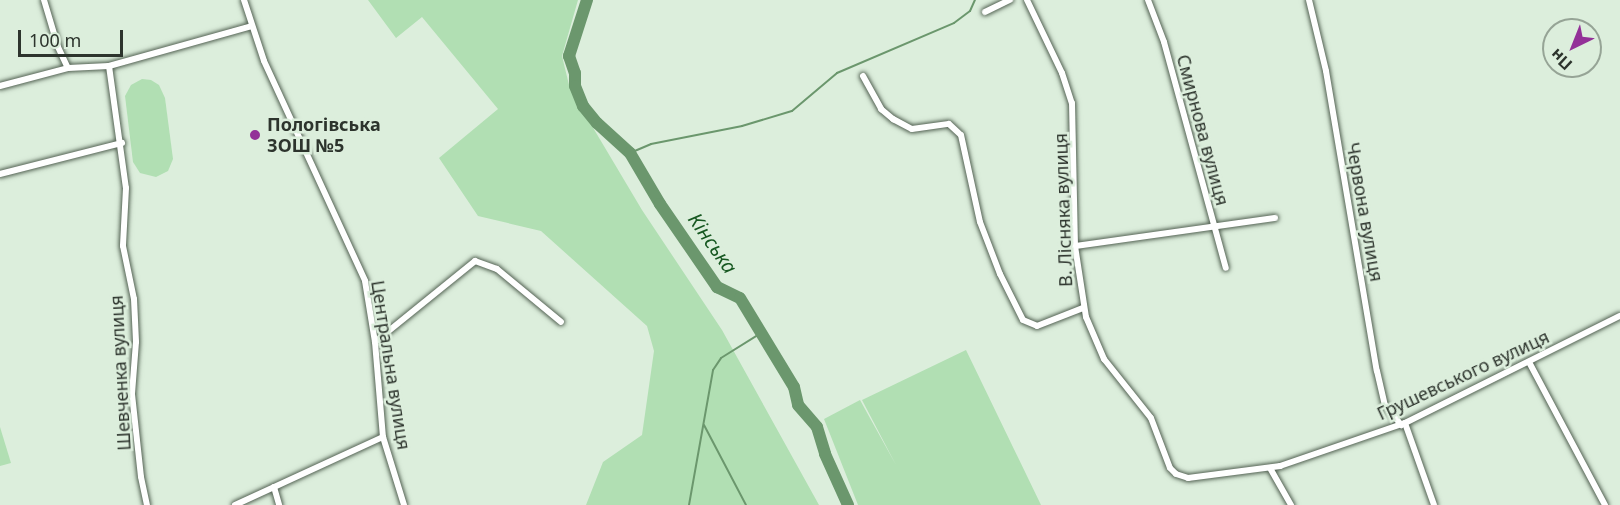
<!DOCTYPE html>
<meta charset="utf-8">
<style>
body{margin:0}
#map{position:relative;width:1620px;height:505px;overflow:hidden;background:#dceedc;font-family:"Noto Sans",sans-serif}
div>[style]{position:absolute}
.green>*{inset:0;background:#b1dfb3}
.stream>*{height:2px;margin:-1px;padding:0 1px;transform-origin:1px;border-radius:1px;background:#6b976d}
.river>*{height:12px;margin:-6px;padding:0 6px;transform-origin:6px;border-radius:6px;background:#6b976d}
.roads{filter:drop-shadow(0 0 2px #546354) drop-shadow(0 0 2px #546354)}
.street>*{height:6px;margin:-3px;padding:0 3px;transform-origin:3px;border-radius:3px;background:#fff}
.dots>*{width:16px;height:16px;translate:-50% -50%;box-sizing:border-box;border:3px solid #dceedc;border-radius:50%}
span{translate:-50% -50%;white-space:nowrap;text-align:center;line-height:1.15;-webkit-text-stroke:5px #dceedc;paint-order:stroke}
.poi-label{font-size:18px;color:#2d342d;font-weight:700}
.left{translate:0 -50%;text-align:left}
.street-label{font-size:18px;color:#2d342d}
.water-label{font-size:20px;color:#175821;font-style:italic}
.north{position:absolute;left:1542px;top:18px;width:60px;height:60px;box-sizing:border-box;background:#dceedc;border:2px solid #96a496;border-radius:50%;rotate:223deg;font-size:16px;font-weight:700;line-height:24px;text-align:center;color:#2d342d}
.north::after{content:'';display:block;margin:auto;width:21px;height:27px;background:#933198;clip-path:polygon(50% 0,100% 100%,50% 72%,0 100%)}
.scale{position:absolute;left:18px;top:30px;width:105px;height:27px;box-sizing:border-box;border:3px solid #2d342d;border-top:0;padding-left:8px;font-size:18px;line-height:21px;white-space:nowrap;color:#2d342d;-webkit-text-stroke:4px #dceedc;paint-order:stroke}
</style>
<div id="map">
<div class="green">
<i style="clip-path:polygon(368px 0,578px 0,562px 56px,570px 89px,642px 210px,722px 330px,819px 505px,586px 505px,603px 462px,642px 435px,654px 351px,647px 326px,541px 231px,478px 216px,439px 158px,498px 109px,422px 17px,396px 38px)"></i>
<i style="clip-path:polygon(142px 79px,151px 80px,159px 85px,165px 98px,173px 159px,168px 171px,156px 177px,140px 173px,133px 162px,125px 96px,131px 85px)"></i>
<i style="clip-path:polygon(966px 350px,1041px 505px,858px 505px,824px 419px,860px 400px,896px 465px,862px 400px)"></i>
<i style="clip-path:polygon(0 427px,11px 463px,0 466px)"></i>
</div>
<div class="stream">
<i style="left:630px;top:153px;width:23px;rotate:-23deg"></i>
<i style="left:651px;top:144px;width:93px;rotate:-11.2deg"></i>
<i style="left:742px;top:126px;width:52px;rotate:-16.7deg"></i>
<i style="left:792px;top:111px;width:59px;rotate:-40.2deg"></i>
<i style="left:837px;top:73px;width:127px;rotate:-23.1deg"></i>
<i style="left:954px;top:23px;width:20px;rotate:-37deg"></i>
<i style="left:970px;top:11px;width:12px;rotate:-66deg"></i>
<i style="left:704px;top:425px;width:90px;rotate:62.3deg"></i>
<i style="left:689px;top:505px;width:137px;rotate:-79.9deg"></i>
<i style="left:713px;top:370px;width:14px;rotate:-56deg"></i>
<i style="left:721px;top:358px;width:47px;rotate:-32deg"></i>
</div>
<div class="river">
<i style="left:587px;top:0;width:59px;rotate:107.8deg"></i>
<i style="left:569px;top:56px;width:18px;rotate:71deg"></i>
<i style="left:575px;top:73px;width:13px;rotate:90deg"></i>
<i style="left:575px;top:86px;width:22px;rotate:68deg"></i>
<i style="left:583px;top:106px;width:22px;rotate:51deg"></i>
<i style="left:597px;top:123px;width:45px;rotate:42.3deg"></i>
<i style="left:630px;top:153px;width:59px;rotate:59.5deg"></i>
<i style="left:660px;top:204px;width:101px;rotate:55.5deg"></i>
<i style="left:717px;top:287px;width:25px;rotate:26deg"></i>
<i style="left:740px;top:298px;width:104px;rotate:58.8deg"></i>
<i style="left:794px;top:387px;width:18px;rotate:77deg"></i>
<i style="left:798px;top:405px;width:29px;rotate:49deg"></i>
<i style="left:817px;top:427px;width:28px;rotate:73deg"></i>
<i style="left:825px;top:454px;width:56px;rotate:65.7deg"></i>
</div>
<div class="roads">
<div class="street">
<i style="left:44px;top:0;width:49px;rotate:73.4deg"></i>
<i style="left:58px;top:47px;width:23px;rotate:65deg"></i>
<i style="left:68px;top:68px;width:41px;rotate:-2.8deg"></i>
<i style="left:109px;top:66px;width:123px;rotate:82.1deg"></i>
<i style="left:126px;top:188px;width:58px;rotate:93deg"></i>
<i style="left:123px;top:246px;width:54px;rotate:78.3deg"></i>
<i style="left:134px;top:299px;width:43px;rotate:87.3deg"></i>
<i style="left:136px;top:342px;width:52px;rotate:94.4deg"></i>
<i style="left:132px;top:394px;width:83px;rotate:83.8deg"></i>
<i style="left:141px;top:477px;width:29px;rotate:78deg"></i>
<i style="left:244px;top:0;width:64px;rotate:71.8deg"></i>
<i style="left:264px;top:61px;width:242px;rotate:65.3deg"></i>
<i style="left:365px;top:281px;width:62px;rotate:80.7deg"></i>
<i style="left:375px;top:342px;width:95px;rotate:85.2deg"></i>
<i style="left:383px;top:437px;width:71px;rotate:72.8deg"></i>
<i style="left:1027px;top:0;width:81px;rotate:64.4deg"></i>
<i style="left:1062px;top:73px;width:32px;rotate:72deg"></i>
<i style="left:1072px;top:103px;width:143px;rotate:88.8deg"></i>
<i style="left:1075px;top:246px;width:72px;rotate:81.2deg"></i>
<i style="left:1086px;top:317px;width:46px;rotate:66.8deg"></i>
<i style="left:1104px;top:359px;width:75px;rotate:51.5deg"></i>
<i style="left:1151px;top:418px;width:53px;rotate:69.2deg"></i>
<i style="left:1170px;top:468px;width:8px;rotate:45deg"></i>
<i style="left:1176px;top:474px;width:13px;rotate:18deg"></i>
<i style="left:1188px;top:478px;width:93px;rotate:-7.4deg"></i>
<i style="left:1280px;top:466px;width:132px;rotate:-19deg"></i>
<i style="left:1405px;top:423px;width:240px;rotate:-26.5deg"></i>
<i style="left:1148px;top:0;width:45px;rotate:69.1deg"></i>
<i style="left:1164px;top:42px;width:234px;rotate:74.7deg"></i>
<i style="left:1309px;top:0;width:73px;rotate:76.5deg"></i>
<i style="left:1326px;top:71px;width:304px;rotate:80.4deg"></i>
<i style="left:1377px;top:371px;width:35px;rotate:77deg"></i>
<i style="left:1385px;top:405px;width:26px;rotate:51deg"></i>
<i style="left:985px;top:12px;width:28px;rotate:-26deg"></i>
<i style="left:109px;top:66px;width:148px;rotate:-15.6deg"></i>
<i style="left:863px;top:76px;width:38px;rotate:61deg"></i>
<i style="left:881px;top:109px;width:16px;rotate:40deg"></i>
<i style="left:893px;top:119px;width:21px;rotate:28deg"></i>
<i style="left:912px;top:129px;width:37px;rotate:-8deg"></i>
<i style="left:949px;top:124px;width:16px;rotate:43deg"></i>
<i style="left:961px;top:135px;width:89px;rotate:77.7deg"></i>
<i style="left:980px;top:222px;width:56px;rotate:69deg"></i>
<i style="left:1000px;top:274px;width:51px;rotate:63.4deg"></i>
<i style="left:1023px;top:320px;width:15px;rotate:23deg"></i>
<i style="left:1037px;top:326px;width:49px;rotate:-21.4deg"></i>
<i style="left:0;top:86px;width:70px;rotate:-14.8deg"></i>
<i style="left:0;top:174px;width:126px;rotate:-14.3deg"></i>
<i style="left:1075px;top:246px;width:202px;rotate:-8deg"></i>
<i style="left:375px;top:342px;width:129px;rotate:-39deg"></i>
<i style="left:475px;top:261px;width:23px;rotate:20deg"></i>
<i style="left:497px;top:269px;width:83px;rotate:39.6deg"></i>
<i style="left:1529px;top:362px;width:162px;rotate:62deg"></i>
<i style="left:1405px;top:423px;width:87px;rotate:70.5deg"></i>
<i style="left:1270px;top:468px;width:43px;rotate:60.4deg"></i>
<i style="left:274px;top:487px;width:19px;rotate:74deg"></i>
<i style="left:235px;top:505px;width:163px;rotate:-24.7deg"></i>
</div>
</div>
<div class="dots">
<i style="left:255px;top:135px;background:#933198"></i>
</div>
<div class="poi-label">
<span class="left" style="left:267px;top:135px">Пологівська<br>ЗОШ №5</span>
</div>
<div class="street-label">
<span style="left:1203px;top:130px;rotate:75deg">Смирнова вулиця</span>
<span style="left:1063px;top:210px;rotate:-92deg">В. Лісняка вулиця</span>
<span style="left:1365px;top:212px;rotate:80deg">Червона вулиця</span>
<span style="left:391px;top:365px;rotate:81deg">Центральна вулиця</span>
<span style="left:120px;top:373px;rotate:-93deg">Шевченка вулиця</span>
<span style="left:1463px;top:375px;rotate:-25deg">Грушевського вулиця</span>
</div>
<div class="water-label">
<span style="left:713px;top:243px;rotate:55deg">Кінська</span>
</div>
<div class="north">Пн</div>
<div class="scale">100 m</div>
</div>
